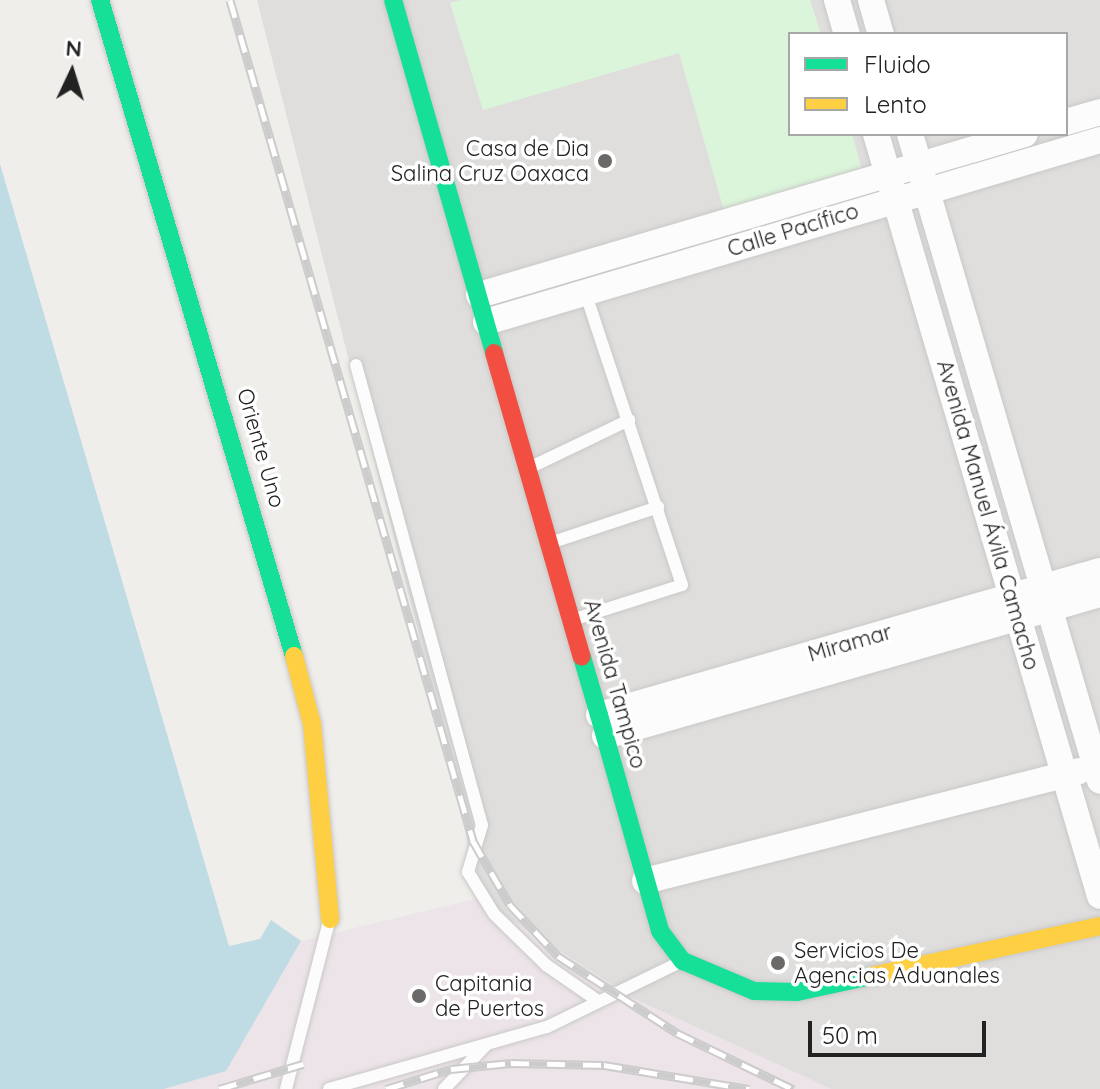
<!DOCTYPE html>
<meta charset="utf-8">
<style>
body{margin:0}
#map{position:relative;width:1100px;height:1089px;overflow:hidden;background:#f0eeeb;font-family:Quicksand,sans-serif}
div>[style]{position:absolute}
.residential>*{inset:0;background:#dfdedc}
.industrial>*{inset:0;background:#ede4e9}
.park>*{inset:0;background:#daf5da}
.water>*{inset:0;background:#bfdbe3}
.roads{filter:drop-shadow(0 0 2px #c9c8c7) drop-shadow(0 0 2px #c9c8c7)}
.lane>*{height:12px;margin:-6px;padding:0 6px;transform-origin:6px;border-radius:6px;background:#fdfcfc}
.street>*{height:26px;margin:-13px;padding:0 13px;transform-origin:13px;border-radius:13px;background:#fdfcfc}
.fast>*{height:18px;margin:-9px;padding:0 9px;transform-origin:9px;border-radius:9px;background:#16e098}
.slow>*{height:18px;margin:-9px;padding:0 9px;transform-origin:9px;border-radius:9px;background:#ffcf43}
.jam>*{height:18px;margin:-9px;padding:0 9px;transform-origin:9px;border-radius:9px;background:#f24e42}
.rail>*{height:9px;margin-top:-4.5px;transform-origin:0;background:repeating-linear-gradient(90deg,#fff 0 18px,#ccc 0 36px);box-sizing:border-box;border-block:2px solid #ccc}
.dots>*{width:22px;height:22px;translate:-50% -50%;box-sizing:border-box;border:4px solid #fff;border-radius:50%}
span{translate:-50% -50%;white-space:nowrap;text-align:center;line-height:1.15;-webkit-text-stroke:7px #fff;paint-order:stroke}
.poi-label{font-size:22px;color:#222}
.right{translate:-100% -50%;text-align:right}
.left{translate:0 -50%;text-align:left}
.street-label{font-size:22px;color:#222}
.legend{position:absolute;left:788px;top:32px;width:280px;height:104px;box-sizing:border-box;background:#fff;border:2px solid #a7a7a7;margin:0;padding:10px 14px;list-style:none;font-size:24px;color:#222}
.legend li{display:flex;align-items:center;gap:16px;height:40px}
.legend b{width:40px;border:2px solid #a7a7a7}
.north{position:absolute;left:32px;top:32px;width:80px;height:80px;-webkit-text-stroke:6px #fff;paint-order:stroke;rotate:4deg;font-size:22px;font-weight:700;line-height:32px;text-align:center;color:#222}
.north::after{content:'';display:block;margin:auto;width:28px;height:36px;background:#222;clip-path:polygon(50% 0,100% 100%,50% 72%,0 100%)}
.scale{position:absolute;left:808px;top:1021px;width:178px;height:36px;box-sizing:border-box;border:4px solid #222;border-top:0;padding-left:10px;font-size:24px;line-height:28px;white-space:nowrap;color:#222;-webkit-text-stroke:6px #fff;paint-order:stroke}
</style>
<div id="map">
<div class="residential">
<i style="clip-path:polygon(evenodd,257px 0,1100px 0,1100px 1089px,831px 1089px,632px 998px,478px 898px,452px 765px,257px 0,790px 34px,1066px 34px,1066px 134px,790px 134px,790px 34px)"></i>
</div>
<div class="industrial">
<i style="clip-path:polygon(478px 898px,632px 998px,831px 1089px,164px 1089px,226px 1071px,301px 941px)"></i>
</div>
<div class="park">
<i style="clip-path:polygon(460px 0,810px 0,821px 34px,790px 34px,790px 134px,852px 134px,862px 169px,724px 211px,679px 53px,483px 110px,450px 3px)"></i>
</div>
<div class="water">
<i style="clip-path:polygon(0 164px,229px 946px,260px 939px,271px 920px,301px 941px,226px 1071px,164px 1089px,0 1089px)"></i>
</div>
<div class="roads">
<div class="lane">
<i style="left:356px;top:365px;width:477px;rotate:74.7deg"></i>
<i style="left:482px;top:825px;width:49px;rotate:106.6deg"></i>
<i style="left:468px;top:872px;width:49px;rotate:58.2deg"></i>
<i style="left:494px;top:914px;width:73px;rotate:44.4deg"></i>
<i style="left:546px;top:965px;width:63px;rotate:34.7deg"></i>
<i style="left:531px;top:467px;width:109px;rotate:-25.6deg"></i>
<i style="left:553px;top:542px;width:111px;rotate:-18.4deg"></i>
<i style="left:575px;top:619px;width:112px;rotate:-17.6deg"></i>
<i style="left:682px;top:585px;width:309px;rotate:-108.3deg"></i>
<i style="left:286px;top:1089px;width:172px;rotate:-75.6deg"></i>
<i style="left:329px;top:1089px;width:227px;rotate:-15.9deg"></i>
<i style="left:547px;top:1027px;width:146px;rotate:-26deg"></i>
<i style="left:444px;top:1089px;width:61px;rotate:-46.3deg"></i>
</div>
<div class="street">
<i style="left:837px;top:0;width:35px;rotate:74deg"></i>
<i style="left:871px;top:0;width:35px;rotate:74deg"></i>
<i style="left:1066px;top:122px;width:35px;rotate:-16deg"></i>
<i style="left:876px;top:134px;width:794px;rotate:73.62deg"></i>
<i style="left:910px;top:134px;width:674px;rotate:73.63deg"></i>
<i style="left:479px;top:295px;width:569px;rotate:-16.43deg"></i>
<i style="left:486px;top:322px;width:640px;rotate:-16.51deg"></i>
<i style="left:599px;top:715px;width:521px;rotate:-16.04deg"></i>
<i style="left:605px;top:736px;width:515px;rotate:-16.01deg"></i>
<i style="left:645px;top:881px;width:448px;rotate:-14.2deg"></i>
</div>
<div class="fast">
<i style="left:100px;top:0;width:684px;rotate:73.53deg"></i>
<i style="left:393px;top:0;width:367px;rotate:74deg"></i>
<i style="left:582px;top:657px;width:60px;rotate:73.7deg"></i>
<i style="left:599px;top:715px;width:224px;rotate:74.2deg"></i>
<i style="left:660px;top:931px;width:38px;rotate:53deg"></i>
<i style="left:683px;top:961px;width:77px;rotate:22.9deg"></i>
<i style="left:754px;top:991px;width:43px;rotate:1.3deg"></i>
<i style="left:797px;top:992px;width:76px;rotate:-12.2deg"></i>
</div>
<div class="slow">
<i style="left:294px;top:656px;width:70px;rotate:75.2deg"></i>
<i style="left:312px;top:724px;width:196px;rotate:84.7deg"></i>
<i style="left:871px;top:976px;width:234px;rotate:-12.3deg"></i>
</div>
<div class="jam">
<i style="left:494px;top:353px;width:316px;rotate:73.9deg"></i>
</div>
</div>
<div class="rail">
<i style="left:230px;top:0;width:875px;rotate:73.88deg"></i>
<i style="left:473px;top:841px;width:74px;rotate:60deg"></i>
<i style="left:510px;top:905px;width:70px;rotate:46.7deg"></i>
<i style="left:558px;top:956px;width:142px;rotate:32.9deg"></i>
<i style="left:677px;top:1033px;width:129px;rotate:25.8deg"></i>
<i style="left:219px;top:1089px;width:88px;rotate:-16.6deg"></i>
<i style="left:386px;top:1089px;width:68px;rotate:-17.1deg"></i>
<i style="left:451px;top:1069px;width:60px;rotate:-5.7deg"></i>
<i style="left:511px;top:1063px;width:93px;rotate:1.2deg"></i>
<i style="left:604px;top:1065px;width:147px;rotate:9.4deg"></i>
</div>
<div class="dots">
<i style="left:605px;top:161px;background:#6a6968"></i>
<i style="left:778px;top:963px;background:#6a6968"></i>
<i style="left:419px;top:996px;background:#6a6968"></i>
</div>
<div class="poi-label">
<span class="right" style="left:589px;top:161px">Casa de Dia<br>Salina Cruz Oaxaca</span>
<span class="left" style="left:794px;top:963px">Servicios De<br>Agencias Aduanales</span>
<span class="left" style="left:435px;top:996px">Capitania<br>de Puertos</span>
</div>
<div class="street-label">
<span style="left:793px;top:230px;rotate:-17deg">Calle Pacífico</span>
<span style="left:261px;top:448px;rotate:74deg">Oriente Uno</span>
<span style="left:988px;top:515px;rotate:74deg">Avenida Manuel Ávila Camacho</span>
<span style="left:850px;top:643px;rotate:-16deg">Miramar</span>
<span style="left:615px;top:684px;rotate:74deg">Avenida Tampico</span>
</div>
<ul class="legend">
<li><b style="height:10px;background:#16e098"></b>Fluido</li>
<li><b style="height:10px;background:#ffcf43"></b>Lento</li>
</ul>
<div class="north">N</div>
<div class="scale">50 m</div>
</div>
